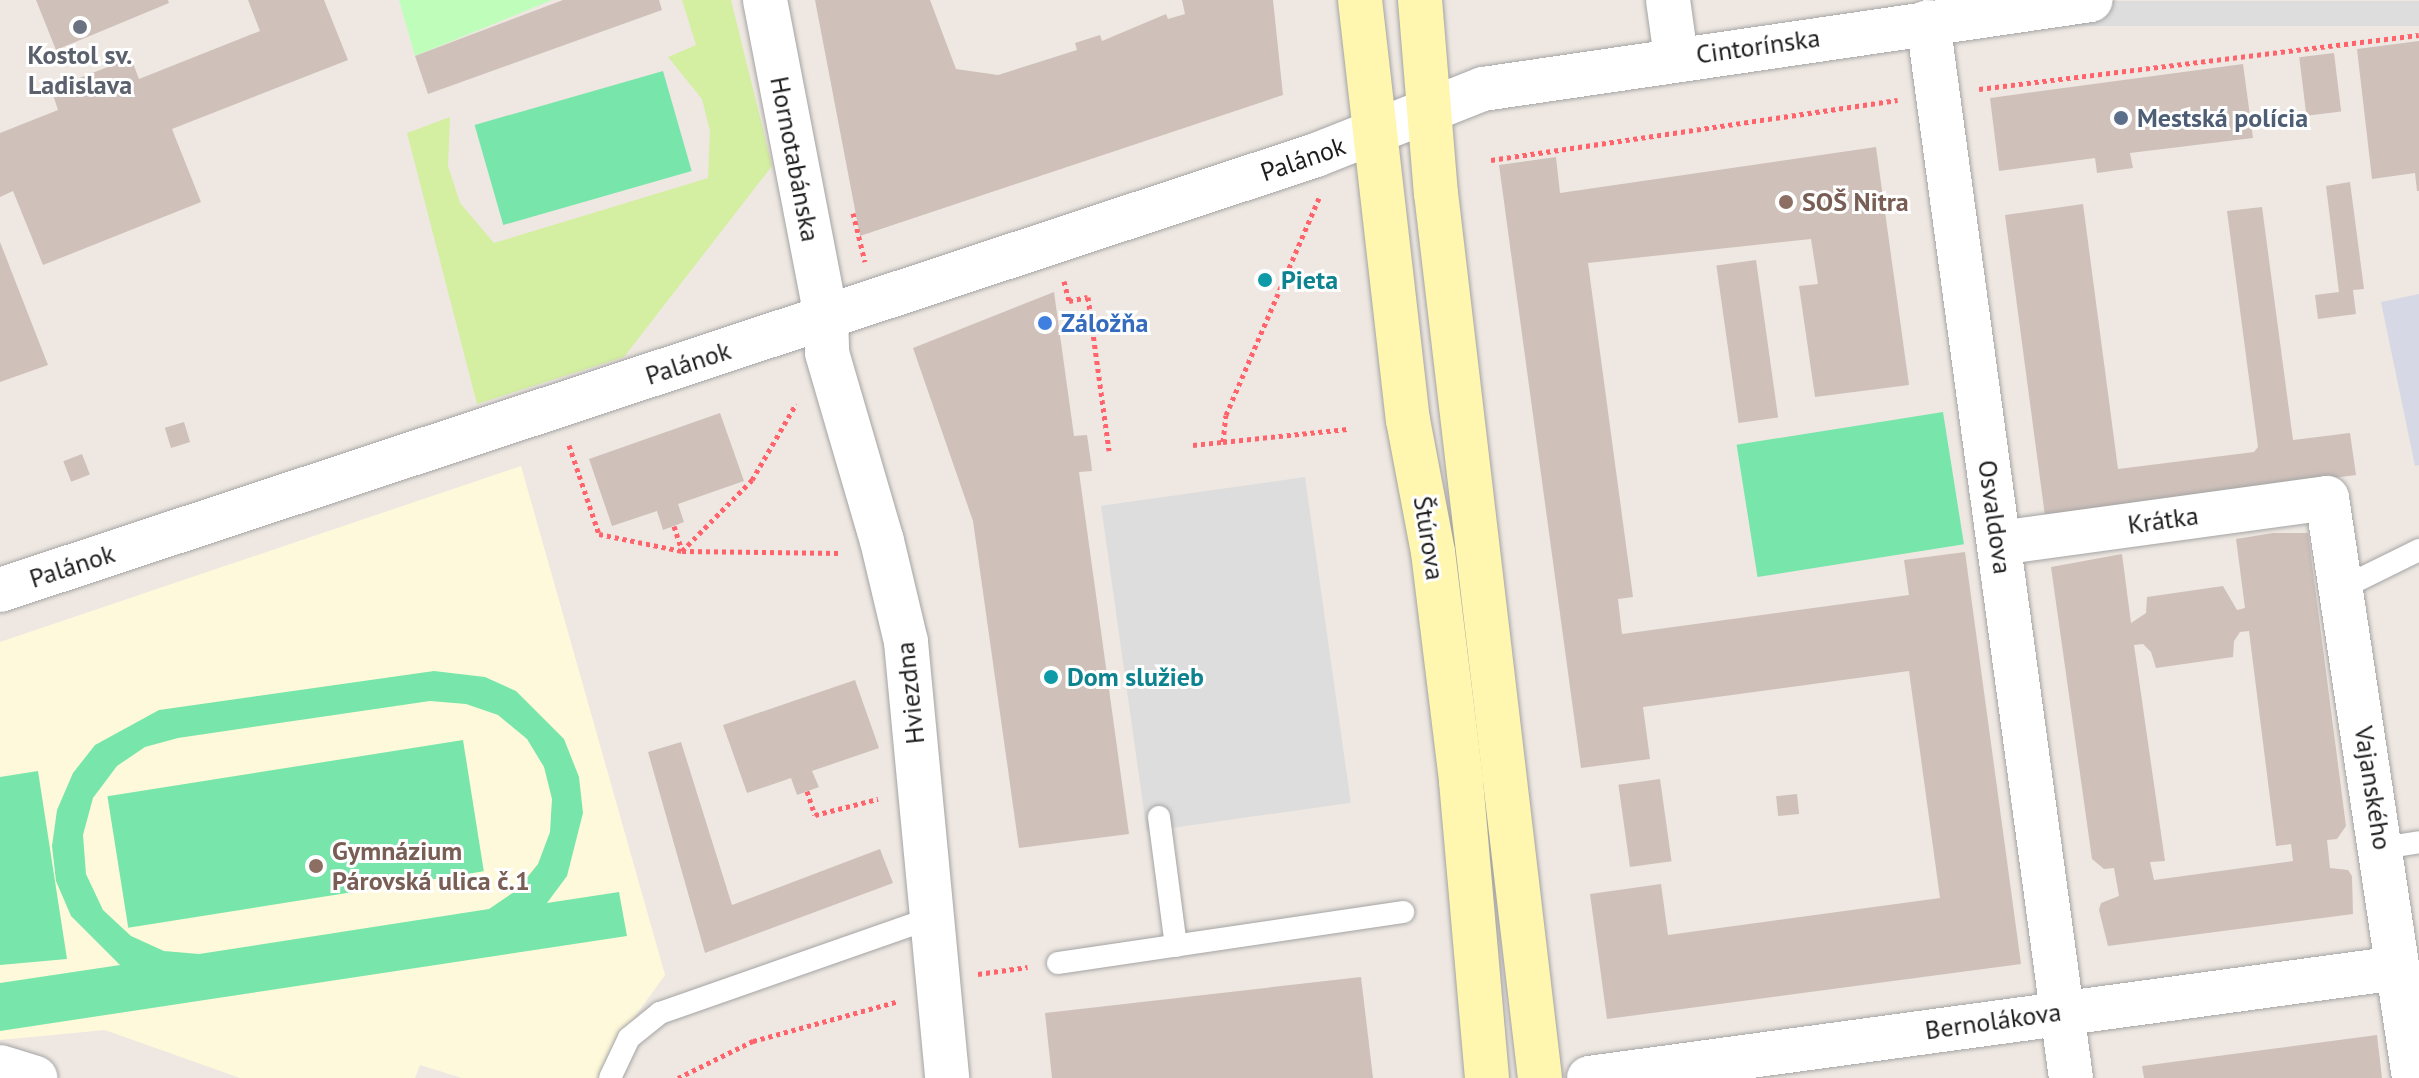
<!DOCTYPE html>
<meta charset="utf-8">
<style>
body{margin:0}
#map{position:relative;width:2419px;height:1078px;overflow:hidden;background:#efe8e2;font-family:"PT Sans",sans-serif}
div>[style]{position:absolute}
.education>*{inset:0;background:#fff9db}
.grass>*{inset:0;background:#d4eea2}
.park>*{inset:0;background:#bffeba}
.pitch>*{inset:0;background:#78e6aa;transform-origin:0 0}
.parking>*{inset:0;background:#ddd;transform-origin:0 0}
.plaza>*{inset:0;background:#d6d8e5}
.building>*{inset:0;background:#cfc0ba;transform-origin:0 0}
.path>*{height:5px;margin-top:-2.5px;transform-origin:0;background:repeating-linear-gradient(90deg,#ff636b 0 4px,transparent 0 8px)}
.roads{filter:drop-shadow(0 0 2px #a4a4a4) drop-shadow(0 0 2px #a4a4a4)}
.lane>*{height:22px;margin:-11px;padding:0 11px;transform-origin:11px;border-radius:11px;background:#fff}
.street>*{height:44px;margin:-22px;padding:0 22px;transform-origin:22px;border-radius:22px;background:#fff}
.secondary>*{height:44px;margin:-22px;padding:0 22px;transform-origin:22px;border-radius:22px;background:#fff6b0}
.dots>*{width:22px;height:22px;translate:-50% -50%;box-sizing:border-box;border:4px solid #fff;border-radius:50%}
span{translate:-50% -50%;white-space:nowrap;text-align:center;line-height:1.15;-webkit-text-stroke:6px #fff;paint-order:stroke}
.street-label{font-size:26px;color:#1d1d1d}
.worship-label{font-size:26px;color:#5b616d;font-weight:700}
.service-label{font-size:26px;color:#4e5e75;font-weight:700}
.left{translate:0 -50%;text-align:left}
.education-label{font-size:26px;color:#785e54;font-weight:700}
.culture-label{font-size:26px;color:#0d838f;font-weight:700}
.shop-label{font-size:26px;color:#366cbe;font-weight:700}
</style>
<div id="map">
<div class="education">
<i style="clip-path:polygon(521px 466px,665px 975px,610px 1051px,598px 1078px,462px 1078px,420px 1065px,415px 1078px,240px 1078px,105px 1030px,0 1040px,0 642px)"></i>
</div>
<div class="grass">
<i style="clip-path:polygon(682px 0,731px 0,772px 166px,624px 357px,477px 404px,407px 133px,450px 117px,448px 166px,460px 203px,494px 243px,708px 178px,710px 131px,702px 99px,668px 57px,696px 45px)"></i>
</div>
<div class="park">
<i style="clip-path:polygon(399px 0,552px 0,415px 56px)"></i>
</div>
<div class="pitch">
<i style="left:663px;top:71px;width:104px;height:196px;rotate:74deg"></i>
<i style="left:1943px;top:412px;width:134px;height:209px;rotate:81deg"></i>
<i style="clip-path:polygon(evenodd,434px 671px,485px 677px,516px 691px,564px 739px,579px 777px,583px 813px,567px 876px,547px 903px,619px 892px,627px 936px,0 1031px,0 983px,120px 965px,71px 916px,56px 881px,52px 846px,57px 810px,73px 773px,95px 745px,159px 710px,434px 671px,430px 701px,466px 704px,498px 715px,527px 739px,544px 767px,552px 799px,550px 832px,538px 864px,517px 890px,489px 909px,199px 954px,164px 951px,131px 936px,103px 910px,86px 874px,83px 835px,93px 798px,117px 766px,145px 747px,178px 738px,430px 701px)"></i>
<i style="left:463px;top:740px;width:133px;height:360px;rotate:81deg"></i>
<i style="clip-path:polygon(38px 771px,67px 959px,0 965px,0 777px)"></i>
</div>
<div class="parking">
<i style="left:2419px;top:1px;width:25px;height:420px;rotate:90deg"></i>
<i style="left:1305px;top:477px;width:329px;height:206px;rotate:82deg"></i>
</div>
<div class="plaza">
<i style="clip-path:polygon(2419px 294px,2419px 465px,2415px 466px,2381px 302px)"></i>
</div>
<div class="building">
<i style="clip-path:polygon(36px 0,168px 0,169px 3px,56px 50px)"></i>
<i style="clip-path:polygon(248px 0,324px 0,348px 60px,172px 129px,201px 202px,43px 265px,13px 191px,0 197px,0 133px,58px 110px,51px 89px,131px 58px,139px 79px,260px 31px)"></i>
<i style="clip-path:polygon(563px 0,659px 0,662px 10px,428px 94px,415px 56px)"></i>
<i style="clip-path:polygon(815px 0,930px 0,956px 69px,998px 75px,1077px 50px,1075px 43px,1100px 35px,1102px 41px,1166px 14px,1168px 19px,1185px 14px,1182px 0,1273px 0,1283px 95px,860px 236px)"></i>
<i style="clip-path:polygon(2419px 41px,2419px 191px,2417px 191px,2415px 173px,2372px 179px,2357px 49px)"></i>
<i style="left:2334px;top:53px;width:59px;height:35px;rotate:83deg"></i>
<i style="clip-path:polygon(2243px 64px,2253px 138px,2130px 153px,2133px 168px,2097px 173px,2095px 158px,1999px 171px,1990px 98px)"></i>
<i style="clip-path:polygon(1876px 147px,1909px 385px,1815px 397px,1799px 286px,1818px 284px,1811px 239px,1588px 263px,1633px 597px,1618px 599px,1622px 634px,1909px 595px,1904px 560px,1965px 552px,2021px 964px,1607px 1019px,1590px 894px,1661px 884px,1668px 935px,1940px 898px,1909px 671px,1643px 707px,1650px 759px,1581px 768px,1499px 165px,1556px 157px,1560px 193px)"></i>
<i style="clip-path:polygon(2350px 182px,2364px 289px,2353px 290px,2356px 314px,2318px 319px,2315px 295px,2339px 292px,2326px 186px)"></i>
<i style="clip-path:polygon(2083px 204px,2118px 469px,2254px 452px,2258px 447px,2227px 211px,2262px 207px,2293px 440px,2350px 433px,2356px 475px,2045px 516px,2005px 215px)"></i>
<i style="clip-path:polygon(0 242px,48px 365px,0 382px)"></i>
<i style="left:1756px;top:260px;width:159px;height:40px;rotate:82deg"></i>
<i style="clip-path:polygon(1054px 292px,1074px 436px,1087px 435px,1091px 462px,1092px 471px,1079px 472px,1129px 834px,1019px 848px,973px 521px,913px 348px)"></i>
<i style="clip-path:polygon(720px 413px,744px 481px,678px 504px,684px 522px,674px 526px,663px 530px,657px 511px,612px 526px,589px 459px)"></i>
<i style="left:184px;top:422px;width:21px;height:20px;rotate:73deg"></i>
<i style="left:82px;top:454px;width:22px;height:20px;rotate:69deg"></i>
<i style="clip-path:polygon(evenodd,2273px 533px,2308px 533px,2346px 826px,2337px 839px,2327px 840px,2330px 868px,2348px 870px,2352px 876px,2353px 914px,2108px 946px,2099px 910px,2101px 903px,2119px 896px,2114px 868px,2104px 869px,2092px 859px,2051px 567px,2122px 554px,2131px 623px,2146px 613px,2147px 597px,2223px 586px,2237px 610px,2245px 608px,2236px 539px,2273px 533px,2249px 631px,2276px 846px,2291px 844px,2293px 861px,2154px 880px,2150px 862px,2165px 861px,2134px 645px,2143px 644px,2151px 652px,2156px 668px,2233px 657px,2234px 641px,2240px 632px,2249px 631px)"></i>
<i style="clip-path:polygon(855px 680px,879px 748px,812px 771px,819px 787px,797px 795px,791px 778px,747px 793px,723px 725px)"></i>
<i style="clip-path:polygon(681px 742px,732px 905px,880px 849px,893px 883px,705px 953px,648px 752px)"></i>
<i style="left:1660px;top:779px;width:83px;height:42px;rotate:82deg"></i>
<i style="left:1797px;top:794px;width:20px;height:21px;rotate:84deg"></i>
<i style="clip-path:polygon(1361px 977px,1373px 1078px,1052px 1078px,1045px 1013px)"></i>
<i style="clip-path:polygon(2377px 1035px,2382px 1078px,2144px 1078px,2142px 1066px)"></i>
</div>
<div class="path">
<i style="left:1979px;top:89px;width:443px;rotate:-7deg"></i>
<i style="left:1491px;top:160px;width:411px;rotate:-8.4deg"></i>
<i style="left:853px;top:213px;width:50px;rotate:76.2deg"></i>
<i style="left:1064px;top:281px;width:21px;rotate:76deg"></i>
<i style="left:1069px;top:301px;width:19px;rotate:-12deg"></i>
<i style="left:1088px;top:297px;width:155px;rotate:82.2deg"></i>
<i style="left:1223px;top:442px;width:125px;rotate:-6deg"></i>
<i style="left:569px;top:445px;width:94px;rotate:71.4deg"></i>
<i style="left:599px;top:534px;width:85px;rotate:11.6deg"></i>
<i style="left:682px;top:551px;width:100px;rotate:-45.4deg"></i>
<i style="left:752px;top:480px;width:88px;rotate:-59.9deg"></i>
<i style="left:1193px;top:445px;width:30px;rotate:-6deg"></i>
<i style="left:1223px;top:442px;width:27px;rotate:-84deg"></i>
<i style="left:1226px;top:415px;width:236px;rotate:-66.8deg"></i>
<i style="left:674px;top:526px;width:26px;rotate:72deg"></i>
<i style="left:682px;top:551px;width:160px;rotate:0.7deg"></i>
<i style="left:807px;top:791px;width:25px;rotate:72deg"></i>
<i style="left:815px;top:815px;width:65px;rotate:-14.3deg"></i>
<i style="left:978px;top:974px;width:50px;rotate:-8deg"></i>
<i style="left:678px;top:1078px;width:84px;rotate:-26.3deg"></i>
<i style="left:753px;top:1041px;width:151px;rotate:-15.3deg"></i>
</div>
<div class="roads">
<div class="lane">
<i style="left:2342px;top:588px;width:86px;rotate:-26.3deg"></i>
<i style="left:1159px;top:817px;width:130px;rotate:82.5deg"></i>
<i style="left:2383px;top:848px;width:36px;rotate:-9deg"></i>
<i style="left:1058px;top:963px;width:349px;rotate:-8.4deg"></i>
<i style="left:610px;top:1078px;width:44px;rotate:-64.6deg"></i>
<i style="left:629px;top:1038px;width:40px;rotate:-39deg"></i>
<i style="left:660px;top:1013px;width:288px;rotate:-19.3deg"></i>
</div>
<div class="street">
<i style="left:765px;top:0;width:324px;rotate:79.1deg"></i>
<i style="left:826px;top:318px;width:35px;rotate:88deg"></i>
<i style="left:827px;top:353px;width:196px;rotate:73.7deg"></i>
<i style="left:882px;top:541px;width:104px;rotate:76.6deg"></i>
<i style="left:906px;top:642px;width:438px;rotate:84.6deg"></i>
<i style="left:1668px;top:0;width:58px;rotate:82deg"></i>
<i style="left:1928px;top:22px;width:1066px;rotate:82.29deg"></i>
<i style="left:1999px;top:543px;width:331px;rotate:-7.8deg"></i>
<i style="left:2327px;top:498px;width:586px;rotate:81.47deg"></i>
<i style="left:0;top:590px;width:1386px;rotate:-18.29deg"></i>
<i style="left:1316px;top:155px;width:180px;rotate:-21.6deg"></i>
<i style="left:1483px;top:89px;width:614px;rotate:-8.33deg"></i>
<i style="left:0;top:1067px;width:37px;rotate:17deg"></i>
<i style="left:1589px;top:1078px;width:815px;rotate:-7.75deg"></i>
</div>
<div class="secondary">
<i style="left:1360px;top:0;width:423px;rotate:83.5deg"></i>
<i style="left:1408px;top:420px;width:134px;rotate:79.3deg"></i>
<i style="left:1433px;top:552px;width:231px;rotate:83deg"></i>
<i style="left:1461px;top:781px;width:298px;rotate:85deg"></i>
<i style="left:1420px;top:0;width:194px;rotate:85.3deg"></i>
<i style="left:1436px;top:193px;width:891px;rotate:83.3deg"></i>
</div>
</div>
<div class="dots">
<i style="left:80px;top:27px;background:#6b7280"></i>
<i style="left:2121px;top:118px;background:#5c6f8a"></i>
<i style="left:1786px;top:202px;background:#8d6e63"></i>
<i style="left:1265px;top:280px;background:#0f9aa8"></i>
<i style="left:1045px;top:323px;background:#3f7fe0"></i>
<i style="left:1051px;top:677px;background:#0f9aa8"></i>
<i style="left:316px;top:866px;background:#8d6e63"></i>
</div>
<div class="street-label">
<span style="left:1758px;top:46px;rotate:-8deg">Cintorínska</span>
<span style="left:795px;top:159px;rotate:79deg">Hornotabánska</span>
<span style="left:1303px;top:159px;rotate:-19deg">Palánok</span>
<span style="left:688px;top:363px;rotate:-18deg">Palánok</span>
<span style="left:1995px;top:517px;rotate:82deg">Osvaldova</span>
<span style="left:2163px;top:520px;rotate:-8deg">Krátka</span>
<span style="left:1429px;top:538px;rotate:81deg">Štúrova</span>
<span style="left:72px;top:566px;rotate:-18deg">Palánok</span>
<span style="left:910px;top:693px;rotate:-96deg">Hviezdna</span>
<span style="left:2373px;top:788px;rotate:81deg">Vajanského</span>
<span style="left:1993px;top:1021px;rotate:-8deg">Bernolákova</span>
</div>
<div class="worship-label">
<span style="left:80px;top:70px">Kostol sv.<br>Ladislava</span>
</div>
<div class="service-label">
<span class="left" style="left:2137px;top:118px">Mestská polícia</span>
</div>
<div class="education-label">
<span class="left" style="left:1802px;top:202px">SOŠ Nitra</span>
<span class="left" style="left:332px;top:866px">Gymnázium<br>Párovská ulica č.1</span>
</div>
<div class="culture-label">
<span class="left" style="left:1281px;top:280px">Pieta</span>
<span class="left" style="left:1067px;top:677px">Dom služieb</span>
</div>
<div class="shop-label">
<span class="left" style="left:1061px;top:323px">Záložňa</span>
</div>
</div>
